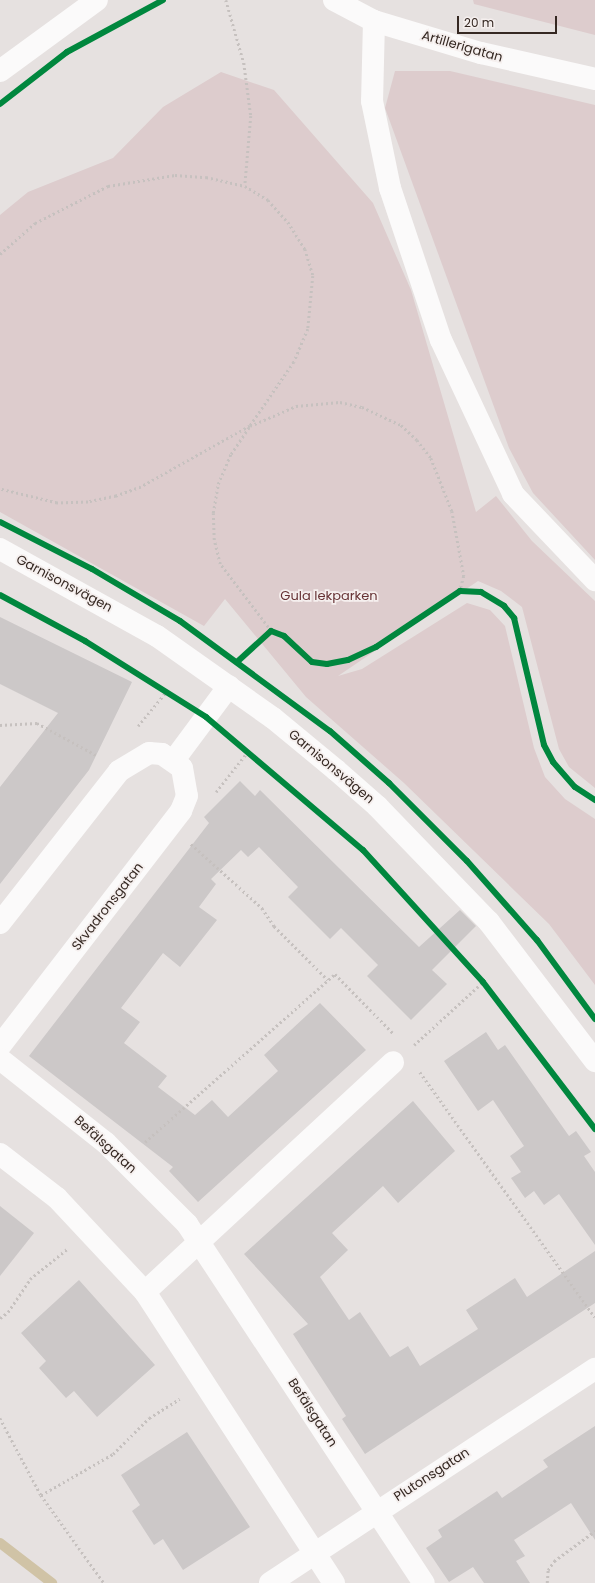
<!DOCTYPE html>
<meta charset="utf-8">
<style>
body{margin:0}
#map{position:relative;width:595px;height:1583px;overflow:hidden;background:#e6e1e0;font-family:Poppins,sans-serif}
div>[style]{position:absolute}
.green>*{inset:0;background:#ddcccd}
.stream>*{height:10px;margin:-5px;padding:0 5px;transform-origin:5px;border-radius:5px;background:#d0c3a6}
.building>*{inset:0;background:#ccc8c8}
.path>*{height:2.5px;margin-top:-1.25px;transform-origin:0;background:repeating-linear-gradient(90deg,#c6c1bf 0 2px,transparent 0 5px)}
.minor>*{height:22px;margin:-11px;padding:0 11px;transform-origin:11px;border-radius:11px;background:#fbfafa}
.cycleway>*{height:6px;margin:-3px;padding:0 3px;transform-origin:3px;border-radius:3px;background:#00873e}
span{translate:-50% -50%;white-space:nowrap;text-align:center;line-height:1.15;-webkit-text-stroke:3.5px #f5efee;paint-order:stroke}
.street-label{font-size:13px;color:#352822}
.park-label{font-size:13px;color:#663234}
.scale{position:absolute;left:457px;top:16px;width:100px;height:18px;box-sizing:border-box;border:2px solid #352822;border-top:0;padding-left:5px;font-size:12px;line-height:14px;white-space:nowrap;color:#352822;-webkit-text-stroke:3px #f5efee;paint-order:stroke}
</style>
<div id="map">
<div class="green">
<i style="clip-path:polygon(473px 0,595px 0,595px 35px,474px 4px)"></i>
<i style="clip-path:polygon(395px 71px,450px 71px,595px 105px,595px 560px,533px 493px,509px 448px,385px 108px)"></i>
<i style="clip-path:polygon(221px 72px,274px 90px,373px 203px,411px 290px,476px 512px,496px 496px,532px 541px,595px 601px,595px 788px,569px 767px,559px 749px,522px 607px,501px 591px,478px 581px,338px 676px,362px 669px,467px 603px,490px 610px,505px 626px,534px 748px,545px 777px,565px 799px,595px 819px,595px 985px,549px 924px,404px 783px,306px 697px,225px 599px,204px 626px,0 512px,0 215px,28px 192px,113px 158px,163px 107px)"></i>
</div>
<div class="stream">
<i style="left:0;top:1543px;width:66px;rotate:37.6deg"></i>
</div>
<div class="building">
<i style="clip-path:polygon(0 617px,132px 682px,89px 770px,0 884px,0 787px,58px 713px,0 684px)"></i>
<i style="clip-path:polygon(240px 781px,255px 796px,260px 790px,419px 947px,460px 910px,476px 926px,432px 970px,447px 984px,411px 1020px,367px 976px,378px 965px,341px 928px,330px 939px,288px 897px,298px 887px,259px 847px,248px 857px,241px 850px,211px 879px,216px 884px,199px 907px,217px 920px,180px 967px,163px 953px,121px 1008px,140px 1022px,124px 1043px,167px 1076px,158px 1087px,195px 1115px,212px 1100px,228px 1117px,278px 1071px,264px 1055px,320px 1003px,366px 1050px,198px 1202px,169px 1171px,173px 1167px,29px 1056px,209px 823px,204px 817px)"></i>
<i style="clip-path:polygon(486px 1032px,498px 1050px,505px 1045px,569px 1136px,576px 1131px,591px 1152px,584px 1156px,595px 1172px,595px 1245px,559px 1194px,544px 1205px,534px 1191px,525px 1198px,511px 1178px,521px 1172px,510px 1156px,524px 1146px,493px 1100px,478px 1111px,444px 1061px)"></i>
<i style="clip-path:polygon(413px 1101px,455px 1151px,398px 1203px,383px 1186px,332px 1233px,348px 1250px,320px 1277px,349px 1320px,360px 1312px,390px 1357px,408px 1346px,420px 1366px,478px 1329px,466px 1310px,515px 1278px,527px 1297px,595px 1251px,595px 1303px,365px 1454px,342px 1419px,346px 1416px,293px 1334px,308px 1324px,244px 1254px)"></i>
<i style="clip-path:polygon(0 1206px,34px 1233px,0 1276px)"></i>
<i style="clip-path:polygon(79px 1280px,155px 1365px,97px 1417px,74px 1391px,66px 1398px,39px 1368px,46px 1361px,21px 1333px)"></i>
<i style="clip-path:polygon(595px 1426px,595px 1540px,571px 1503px,514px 1540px,525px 1556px,516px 1561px,530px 1583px,484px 1583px,473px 1567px,449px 1582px,426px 1548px,442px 1537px,438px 1530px,497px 1491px,502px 1498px,548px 1467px,543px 1460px)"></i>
<i style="clip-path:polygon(187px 1432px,250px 1527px,183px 1570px,163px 1539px,154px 1545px,132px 1511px,140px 1505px,121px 1475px)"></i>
</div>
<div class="path">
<i style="left:226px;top:0;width:66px;rotate:74.1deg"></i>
<i style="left:244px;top:63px;width:53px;rotate:82.5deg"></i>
<i style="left:251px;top:116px;width:70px;rotate:94.9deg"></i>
<i style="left:0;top:254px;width:47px;rotate:-41.5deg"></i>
<i style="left:35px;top:223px;width:82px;rotate:-26.9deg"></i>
<i style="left:108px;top:186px;width:68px;rotate:-9.3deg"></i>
<i style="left:175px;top:175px;width:31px;rotate:4deg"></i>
<i style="left:206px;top:177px;width:40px;rotate:13deg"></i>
<i style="left:245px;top:186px;width:27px;rotate:31deg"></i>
<i style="left:268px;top:200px;width:30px;rotate:48deg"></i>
<i style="left:288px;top:222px;width:32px;rotate:58deg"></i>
<i style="left:305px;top:249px;width:28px;rotate:73deg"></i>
<i style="left:313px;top:276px;width:53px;rotate:95.4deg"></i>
<i style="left:308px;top:329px;width:36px;rotate:113deg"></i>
<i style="left:294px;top:362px;width:78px;rotate:124.5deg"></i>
<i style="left:250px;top:426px;width:125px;rotate:150.8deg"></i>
<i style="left:141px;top:487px;width:27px;rotate:160deg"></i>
<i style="left:116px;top:496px;width:29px;rotate:168deg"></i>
<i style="left:88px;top:502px;width:31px;rotate:178deg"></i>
<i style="left:57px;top:503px;width:59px;rotate:-166.2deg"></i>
<i style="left:271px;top:631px;width:84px;rotate:-127.3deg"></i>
<i style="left:220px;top:564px;width:25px;rotate:-104deg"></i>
<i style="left:214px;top:540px;width:27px;rotate:-92deg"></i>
<i style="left:213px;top:513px;width:29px;rotate:-80deg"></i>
<i style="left:218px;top:484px;width:33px;rotate:-67deg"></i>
<i style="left:231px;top:454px;width:34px;rotate:-56deg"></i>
<i style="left:250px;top:426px;width:50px;rotate:-23.5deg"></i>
<i style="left:296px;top:406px;width:44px;rotate:-5.2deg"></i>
<i style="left:340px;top:402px;width:23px;rotate:13deg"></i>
<i style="left:362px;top:407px;width:43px;rotate:24.8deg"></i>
<i style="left:401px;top:425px;width:22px;rotate:43deg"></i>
<i style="left:417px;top:440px;width:23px;rotate:52deg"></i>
<i style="left:431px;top:458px;width:57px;rotate:68.4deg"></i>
<i style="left:452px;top:511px;width:66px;rotate:79.5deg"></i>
<i style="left:464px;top:576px;width:16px;rotate:105deg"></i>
<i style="left:0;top:725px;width:37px;rotate:-3deg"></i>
<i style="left:37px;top:723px;width:67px;rotate:28.5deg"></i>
<i style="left:138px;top:726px;width:44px;rotate:-50.5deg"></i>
<i style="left:216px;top:792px;width:53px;rotate:-51.8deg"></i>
<i style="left:191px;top:844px;width:96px;rotate:42deg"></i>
<i style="left:262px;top:908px;width:22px;rotate:56deg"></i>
<i style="left:274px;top:926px;width:76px;rotate:45deg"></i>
<i style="left:414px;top:1045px;width:93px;rotate:-42.4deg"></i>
<i style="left:420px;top:1072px;width:301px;rotate:54.5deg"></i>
<i style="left:145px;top:1142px;width:254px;rotate:-41.5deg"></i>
<i style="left:335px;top:974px;width:83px;rotate:45.5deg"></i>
<i style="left:0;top:1318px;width:10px;rotate:-37deg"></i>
<i style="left:8px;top:1312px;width:40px;rotate:-56deg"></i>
<i style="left:30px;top:1279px;width:48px;rotate:-39deg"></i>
<i style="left:0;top:1418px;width:87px;rotate:62deg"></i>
<i style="left:41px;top:1495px;width:108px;rotate:54.4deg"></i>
<i style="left:41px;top:1495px;width:83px;rotate:-29.7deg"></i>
<i style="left:113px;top:1454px;width:51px;rotate:-45deg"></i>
<i style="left:149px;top:1418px;width:36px;rotate:-32deg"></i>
<i style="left:547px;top:1583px;width:13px;rotate:-86deg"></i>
<i style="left:548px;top:1570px;width:11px;rotate:-56deg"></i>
<i style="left:554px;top:1561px;width:51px;rotate:-36.2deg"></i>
</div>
<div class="minor">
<i style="left:334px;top:0;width:45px;rotate:27.7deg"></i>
<i style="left:374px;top:21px;width:112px;rotate:16.7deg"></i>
<i style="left:481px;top:53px;width:117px;rotate:12.8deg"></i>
<i style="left:374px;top:21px;width:80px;rotate:91.4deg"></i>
<i style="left:372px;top:101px;width:89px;rotate:78.3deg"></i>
<i style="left:390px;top:188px;width:160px;rotate:71.5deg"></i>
<i style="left:441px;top:340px;width:170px;rotate:64.9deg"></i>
<i style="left:513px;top:494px;width:119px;rotate:46.4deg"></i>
<i style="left:0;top:71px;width:120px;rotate:-36.2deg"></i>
<i style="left:0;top:549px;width:179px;rotate:29deg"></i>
<i style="left:157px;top:636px;width:142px;rotate:35.3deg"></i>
<i style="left:273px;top:718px;width:82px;rotate:39.5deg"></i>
<i style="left:336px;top:770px;width:55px;rotate:41.3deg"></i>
<i style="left:377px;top:806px;width:161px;rotate:46deg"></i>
<i style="left:489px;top:922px;width:175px;rotate:52.7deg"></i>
<i style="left:174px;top:760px;width:92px;rotate:-53.4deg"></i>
<i style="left:0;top:923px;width:193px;rotate:-51.9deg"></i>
<i style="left:119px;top:771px;width:35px;rotate:-31deg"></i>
<i style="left:149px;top:753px;width:13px;rotate:4deg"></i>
<i style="left:162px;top:754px;width:24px;rotate:35deg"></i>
<i style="left:182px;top:768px;width:28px;rotate:80deg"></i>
<i style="left:187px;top:796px;width:16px;rotate:112deg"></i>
<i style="left:181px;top:811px;width:297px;rotate:127.6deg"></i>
<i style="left:0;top:1059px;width:135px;rotate:38.4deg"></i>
<i style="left:106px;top:1143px;width:115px;rotate:45deg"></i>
<i style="left:187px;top:1224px;width:430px;rotate:56.6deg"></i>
<i style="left:0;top:1154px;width:72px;rotate:37.7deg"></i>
<i style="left:57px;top:1198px;width:129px;rotate:46.9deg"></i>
<i style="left:145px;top:1292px;width:347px;rotate:57deg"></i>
<i style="left:145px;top:1292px;width:338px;rotate:-42.8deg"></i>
<i style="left:270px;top:1583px;width:389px;rotate:-33.4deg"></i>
</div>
<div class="cycleway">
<i style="left:0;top:104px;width:85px;rotate:-37.8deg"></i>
<i style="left:67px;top:52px;width:109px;rotate:-28.4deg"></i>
<i style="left:0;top:522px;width:103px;rotate:27.1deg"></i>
<i style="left:92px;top:569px;width:102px;rotate:30.6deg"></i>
<i style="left:180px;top:621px;width:186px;rotate:36.3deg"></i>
<i style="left:330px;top:731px;width:79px;rotate:41.4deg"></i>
<i style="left:389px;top:783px;width:110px;rotate:45deg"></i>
<i style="left:467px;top:861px;width:106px;rotate:48.5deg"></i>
<i style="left:537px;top:940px;width:98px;rotate:53.7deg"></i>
<i style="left:0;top:595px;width:97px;rotate:28.4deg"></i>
<i style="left:85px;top:641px;width:143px;rotate:32.1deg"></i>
<i style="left:206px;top:717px;width:206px;rotate:40.3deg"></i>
<i style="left:363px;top:850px;width:178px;rotate:47.7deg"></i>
<i style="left:483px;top:982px;width:185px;rotate:52.7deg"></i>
<i style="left:237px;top:662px;width:46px;rotate:-42.4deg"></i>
<i style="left:271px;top:631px;width:14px;rotate:21deg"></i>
<i style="left:284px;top:636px;width:38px;rotate:43deg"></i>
<i style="left:312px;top:662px;width:15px;rotate:8deg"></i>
<i style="left:327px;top:664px;width:21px;rotate:-11deg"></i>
<i style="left:348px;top:660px;width:31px;rotate:-25deg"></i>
<i style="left:376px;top:647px;width:101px;rotate:-33.7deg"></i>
<i style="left:460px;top:591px;width:21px;rotate:3deg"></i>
<i style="left:481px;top:592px;width:27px;rotate:31deg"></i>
<i style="left:504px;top:606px;width:16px;rotate:50deg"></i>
<i style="left:514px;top:618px;width:130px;rotate:76.7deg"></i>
<i style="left:544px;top:745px;width:19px;rotate:62deg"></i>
<i style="left:553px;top:762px;width:33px;rotate:49deg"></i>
<i style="left:575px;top:787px;width:24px;rotate:33deg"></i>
</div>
<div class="street-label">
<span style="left:462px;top:47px;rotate:16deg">Artillerigatan</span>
<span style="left:64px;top:584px;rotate:28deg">Garnisonsvägen</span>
<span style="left:331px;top:767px;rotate:40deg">Garnisonsvägen</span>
<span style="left:108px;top:907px;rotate:-52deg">Skvadronsgatan</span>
<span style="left:105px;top:1145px;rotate:42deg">Befälsgatan</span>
<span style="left:312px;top:1413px;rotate:57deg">Befälsgatan</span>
<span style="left:432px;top:1475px;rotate:-33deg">Plutonsgatan</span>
</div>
<div class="park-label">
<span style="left:329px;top:596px">Gula lekparken</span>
</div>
<div class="scale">20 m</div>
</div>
